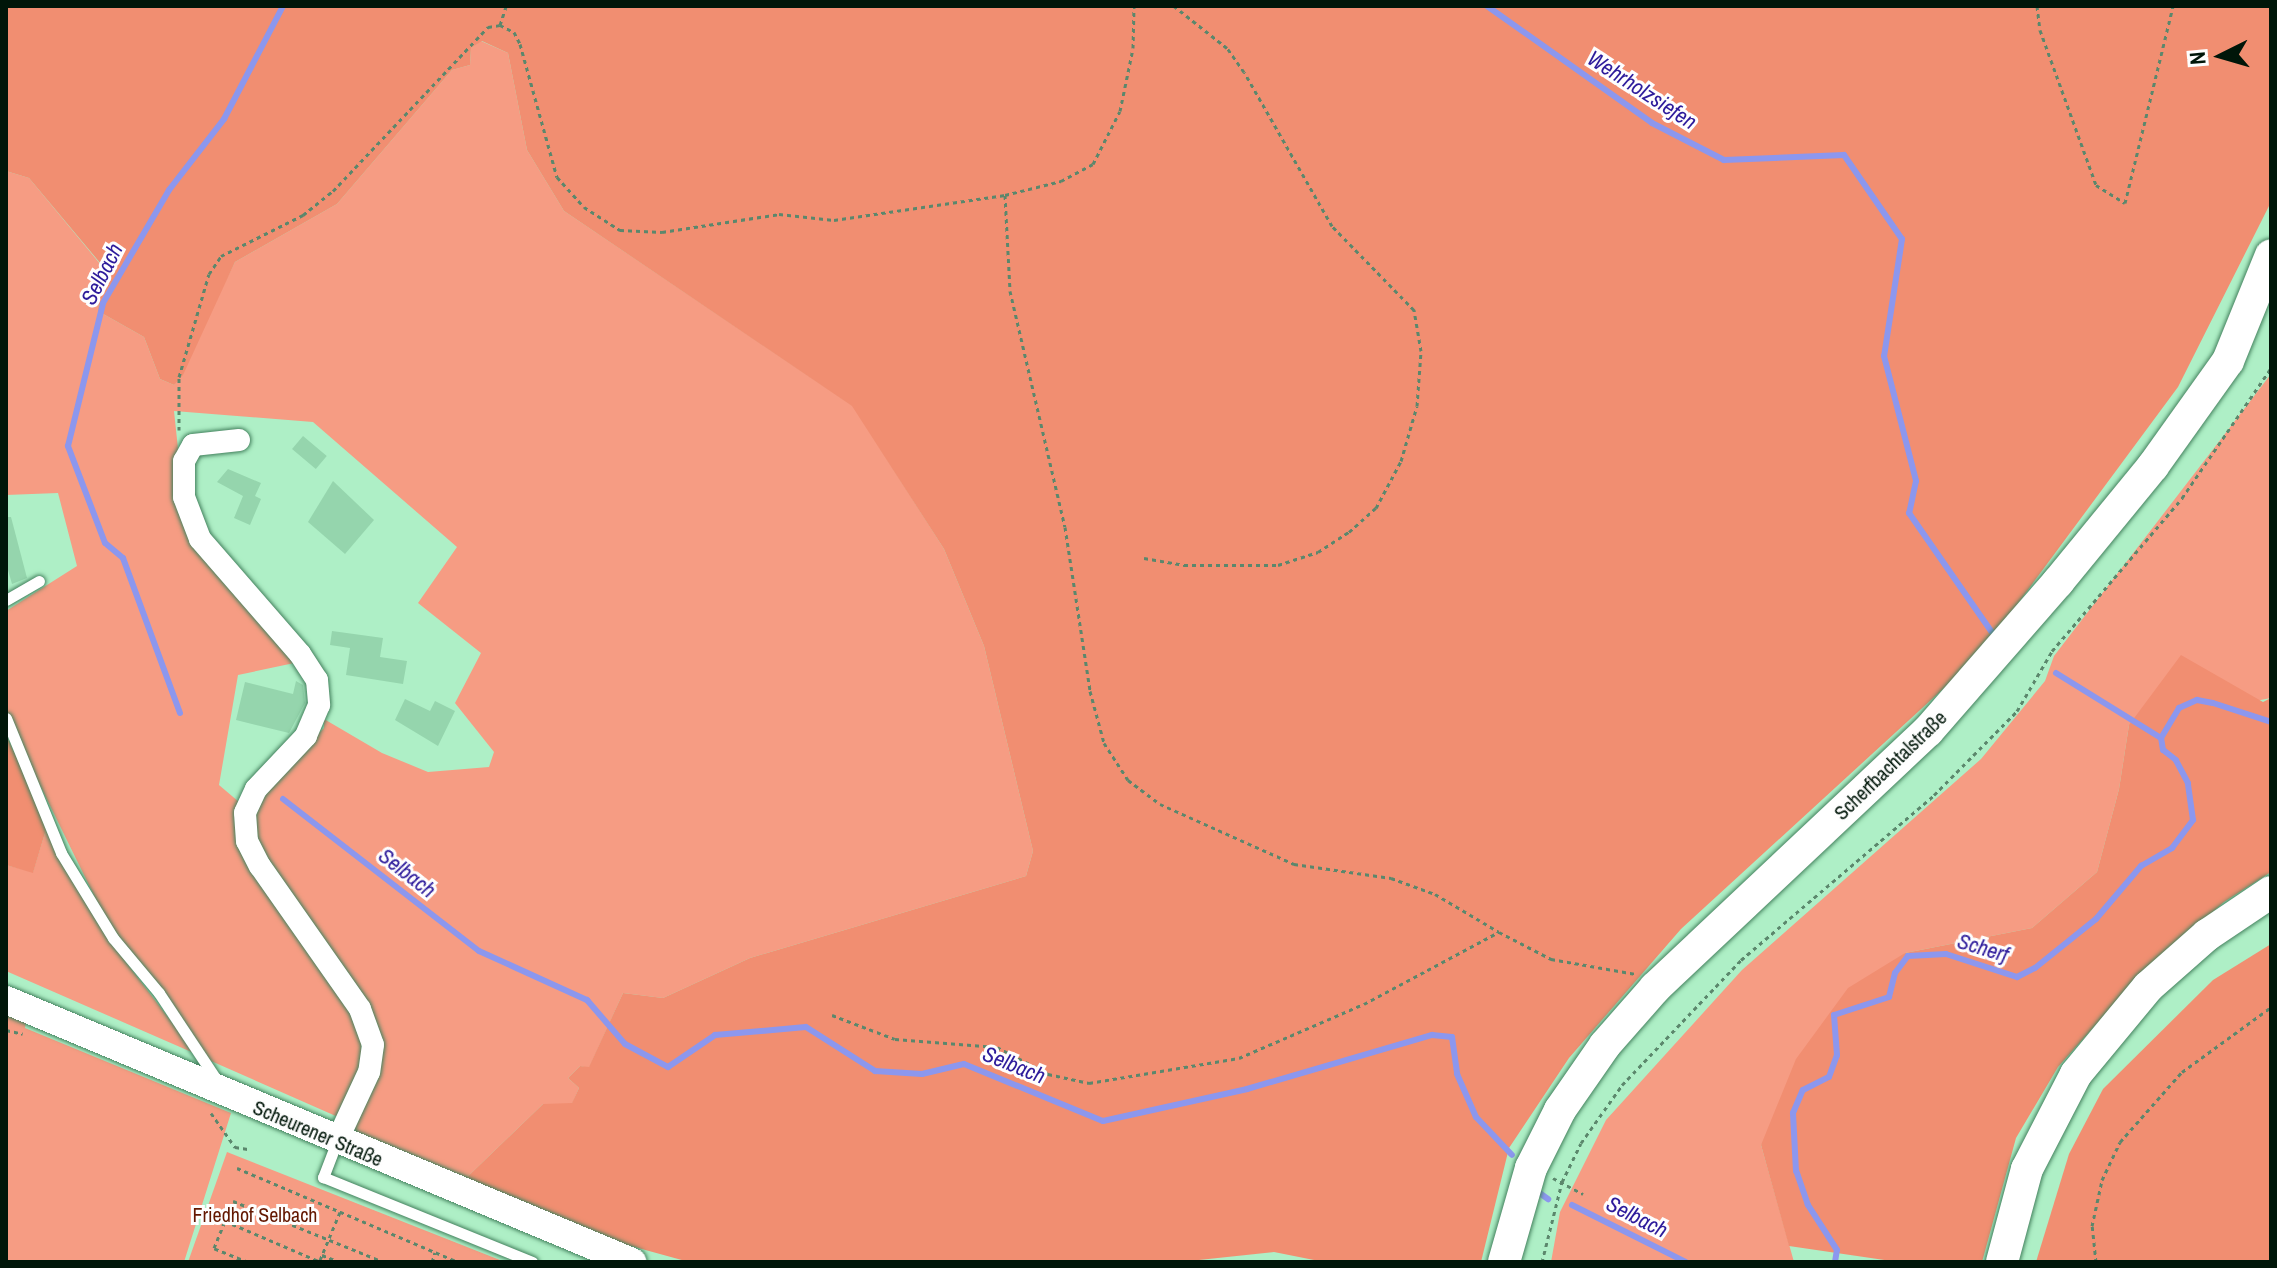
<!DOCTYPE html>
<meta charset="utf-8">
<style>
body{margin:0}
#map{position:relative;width:2277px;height:1268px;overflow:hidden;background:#aeefc6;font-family:"Archivo Narrow",sans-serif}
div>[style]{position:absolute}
.green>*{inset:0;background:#f69c83}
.forest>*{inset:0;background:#f18e71}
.stream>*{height:6px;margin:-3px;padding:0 3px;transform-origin:3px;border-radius:3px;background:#8c97ee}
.building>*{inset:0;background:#95d5ad;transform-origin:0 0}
.path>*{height:3px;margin-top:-1.5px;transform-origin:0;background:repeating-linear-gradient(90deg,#5b876c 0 4px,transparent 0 8px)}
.roads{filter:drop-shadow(0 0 2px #43815d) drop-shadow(0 0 2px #43815d)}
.service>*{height:11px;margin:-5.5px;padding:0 5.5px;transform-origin:5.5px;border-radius:5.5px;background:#fff}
.minor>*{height:22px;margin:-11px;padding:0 11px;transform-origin:11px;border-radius:11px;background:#fff}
.tertiary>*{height:28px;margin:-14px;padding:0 14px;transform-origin:14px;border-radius:14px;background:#fff}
.secondary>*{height:32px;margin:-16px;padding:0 16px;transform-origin:16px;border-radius:16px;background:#fff}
span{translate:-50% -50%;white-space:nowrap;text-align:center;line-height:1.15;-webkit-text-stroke:6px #fefefe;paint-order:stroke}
.street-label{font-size:20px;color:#001609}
.park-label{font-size:20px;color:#631700}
.water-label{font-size:22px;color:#2d1b9b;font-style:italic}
.frame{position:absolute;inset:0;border:8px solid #001609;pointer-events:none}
.north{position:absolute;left:2181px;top:16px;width:80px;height:80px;-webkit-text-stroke:6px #fefefe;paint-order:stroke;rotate:265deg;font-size:22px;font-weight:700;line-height:32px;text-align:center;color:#001609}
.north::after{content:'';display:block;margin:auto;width:28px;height:36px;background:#001609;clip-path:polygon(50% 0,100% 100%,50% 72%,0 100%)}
</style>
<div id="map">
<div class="green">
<i style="clip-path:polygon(481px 41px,508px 53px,527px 150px,564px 211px,853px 406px,944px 549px,984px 646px,1033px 851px,1026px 876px,750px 958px,663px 998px,623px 993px,589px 1068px,580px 1066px,568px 1078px,579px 1088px,572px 1104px,543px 1104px,462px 1182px,356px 1137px,353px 1123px,378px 1058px,375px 1037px,355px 993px,261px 855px,250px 826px,257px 795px,324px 728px,324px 719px,382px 753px,428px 772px,489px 767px,494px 752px,455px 703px,481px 653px,418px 603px,457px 547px,313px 422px,174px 411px,186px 524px,217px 571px,299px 662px,238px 675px,219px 785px,239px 802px,243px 846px,256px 871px,347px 1000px,362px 1030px,360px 1078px,338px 1117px,211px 1061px,110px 928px,6px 716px,6px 611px,77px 566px,58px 493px,6px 495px,6px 171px,29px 178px,101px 265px,98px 311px,144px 337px,160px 379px,174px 385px,235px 262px,337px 204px,452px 70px,470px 65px,471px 48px)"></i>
<i style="clip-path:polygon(2271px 374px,2271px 698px,2129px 725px,2119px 789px,2097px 872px,2032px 928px,1905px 953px,1761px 1145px,1794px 1262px,1551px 1262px,1560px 1212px,1606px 1120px,1742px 970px,1981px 759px,2045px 681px,2054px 656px)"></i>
<i style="clip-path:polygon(48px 823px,106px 936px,196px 1054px,6px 971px,6px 865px,33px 872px)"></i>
<i style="clip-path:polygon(6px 1014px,26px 1022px,25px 1028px,231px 1113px,184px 1262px,6px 1262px)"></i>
<i style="clip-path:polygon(227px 1152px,505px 1262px,188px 1262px)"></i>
</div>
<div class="forest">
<i style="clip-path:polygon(6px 6px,2271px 6px,2271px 202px,2178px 387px,1979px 656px,1681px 929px,1569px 1058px,1509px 1148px,1481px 1262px,1324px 1262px,1274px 1252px,1180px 1262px,689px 1262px,620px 1243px,462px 1182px,543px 1104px,572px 1103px,579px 1088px,568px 1078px,580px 1066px,589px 1067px,623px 993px,663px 998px,750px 958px,1026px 876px,1033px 851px,984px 646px,944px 549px,852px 406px,564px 211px,527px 150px,508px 53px,482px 41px,471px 48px,470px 65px,452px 70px,337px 204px,235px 262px,183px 375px,174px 385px,160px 379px,144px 337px,98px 311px,101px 264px,29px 178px,6px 171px)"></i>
<i style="clip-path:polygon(2181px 655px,2263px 702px,2271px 698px,2271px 872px,2224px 902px,2139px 976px,2058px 1067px,2016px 1138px,1982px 1262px,1898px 1262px,1789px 1246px,1761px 1145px,1796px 1059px,1848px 988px,1905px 953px,2032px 928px,2097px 872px,2119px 789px,2129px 725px)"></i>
<i style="clip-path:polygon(6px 735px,48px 823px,33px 873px,6px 865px)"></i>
<i style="clip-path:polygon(2271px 944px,2271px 1262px,2036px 1262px,2069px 1154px,2103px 1089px,2213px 980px)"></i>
</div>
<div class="stream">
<i style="left:1487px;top:6px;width:202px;rotate:35.3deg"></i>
<i style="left:1652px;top:123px;width:81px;rotate:27.2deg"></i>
<i style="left:1724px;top:160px;width:120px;rotate:-2.4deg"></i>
<i style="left:1844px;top:155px;width:102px;rotate:55.4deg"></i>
<i style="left:1902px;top:239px;width:118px;rotate:98.7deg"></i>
<i style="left:1884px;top:356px;width:129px;rotate:75.6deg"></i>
<i style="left:1916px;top:481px;width:33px;rotate:102deg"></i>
<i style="left:1909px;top:513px;width:144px;rotate:55.2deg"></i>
<i style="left:2056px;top:673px;width:123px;rotate:31.8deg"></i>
<i style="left:180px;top:713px;width:165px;rotate:-110.2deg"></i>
<i style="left:123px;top:558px;width:23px;rotate:-140deg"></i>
<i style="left:105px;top:543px;width:104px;rotate:-110.9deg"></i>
<i style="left:68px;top:446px;width:147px;rotate:-76.2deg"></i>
<i style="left:103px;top:303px;width:131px;rotate:-59.7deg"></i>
<i style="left:169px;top:190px;width:90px;rotate:-52.2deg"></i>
<i style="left:224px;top:119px;width:127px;rotate:-62.4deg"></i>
<i style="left:283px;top:799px;width:248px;rotate:37.8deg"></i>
<i style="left:479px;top:951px;width:119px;rotate:24.4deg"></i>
<i style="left:587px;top:1000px;width:58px;rotate:49.2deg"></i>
<i style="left:625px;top:1044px;width:49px;rotate:28.1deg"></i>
<i style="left:668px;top:1067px;width:57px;rotate:-34.2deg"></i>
<i style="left:715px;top:1035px;width:91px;rotate:-5deg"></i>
<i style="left:806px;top:1027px;width:82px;rotate:32.5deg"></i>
<i style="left:875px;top:1071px;width:47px;rotate:3.7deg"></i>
<i style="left:922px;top:1074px;width:43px;rotate:-13.4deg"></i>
<i style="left:964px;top:1064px;width:150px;rotate:22.3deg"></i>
<i style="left:1103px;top:1121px;width:148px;rotate:-12.5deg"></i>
<i style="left:1247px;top:1089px;width:193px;rotate:-16.3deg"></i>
<i style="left:1432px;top:1035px;width:20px;rotate:6deg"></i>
<i style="left:1452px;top:1037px;width:37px;rotate:82deg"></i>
<i style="left:1457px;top:1074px;width:47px;rotate:66.2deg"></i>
<i style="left:1476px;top:1117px;width:52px;rotate:46.5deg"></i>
<i style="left:1541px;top:1194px;width:9px;rotate:36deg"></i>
<i style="left:1572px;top:1205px;width:127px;rotate:26.6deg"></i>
<i style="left:1835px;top:1262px;width:12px;rotate:-81deg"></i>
<i style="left:1837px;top:1250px;width:54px;rotate:-122.8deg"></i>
<i style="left:1808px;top:1205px;width:36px;rotate:-109deg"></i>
<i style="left:1796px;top:1171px;width:58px;rotate:-93deg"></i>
<i style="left:1793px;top:1113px;width:25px;rotate:-67deg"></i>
<i style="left:1803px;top:1090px;width:29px;rotate:-27deg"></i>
<i style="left:1829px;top:1077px;width:23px;rotate:-70deg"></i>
<i style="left:1837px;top:1055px;width:40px;rotate:-94.3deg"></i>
<i style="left:1834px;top:1015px;width:58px;rotate:-18.1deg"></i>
<i style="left:1889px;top:997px;width:25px;rotate:-76deg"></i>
<i style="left:1895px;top:973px;width:21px;rotate:-53deg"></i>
<i style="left:1908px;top:956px;width:38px;rotate:-3deg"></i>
<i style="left:1946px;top:954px;width:75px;rotate:17.9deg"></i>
<i style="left:2017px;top:977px;width:20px;rotate:-27deg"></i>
<i style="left:2035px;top:968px;width:78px;rotate:-38.8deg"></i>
<i style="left:2096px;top:919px;width:70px;rotate:-49.7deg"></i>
<i style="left:2141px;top:866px;width:36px;rotate:-30deg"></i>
<i style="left:2172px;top:848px;width:35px;rotate:-53deg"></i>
<i style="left:2193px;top:820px;width:37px;rotate:-98deg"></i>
<i style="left:2188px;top:783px;width:26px;rotate:-118deg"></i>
<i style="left:2176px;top:760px;width:16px;rotate:-142deg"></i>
<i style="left:2163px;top:750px;width:12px;rotate:-99deg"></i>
<i style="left:2161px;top:738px;width:35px;rotate:-59deg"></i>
<i style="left:2179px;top:708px;width:20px;rotate:-24deg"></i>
<i style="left:2197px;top:700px;width:16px;rotate:11deg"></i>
<i style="left:2213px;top:703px;width:61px;rotate:18.1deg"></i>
</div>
<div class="building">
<i style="left:303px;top:436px;width:31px;height:17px;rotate:40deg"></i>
<i style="clip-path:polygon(228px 469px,261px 483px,255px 496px,261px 499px,250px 525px,234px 518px,243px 496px,217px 482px)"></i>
<i style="clip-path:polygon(333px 481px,374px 520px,345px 554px,308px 522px)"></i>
<i style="clip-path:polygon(6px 517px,11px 517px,27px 578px,12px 584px,6px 563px)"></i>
<i style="clip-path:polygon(332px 631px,383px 638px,380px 657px,407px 661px,403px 684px,346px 675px,350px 648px,330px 645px)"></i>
<i style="clip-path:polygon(296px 681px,303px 685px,305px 703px,289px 733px,236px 720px,245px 682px,293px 694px)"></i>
<i style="clip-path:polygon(405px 699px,430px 711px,435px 701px,455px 711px,438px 746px,395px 720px)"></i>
</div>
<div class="path">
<i style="left:2037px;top:6px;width:24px;rotate:83deg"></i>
<i style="left:2040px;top:30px;width:165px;rotate:70.1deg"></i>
<i style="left:2096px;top:185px;width:34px;rotate:32deg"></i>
<i style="left:2125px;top:203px;width:203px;rotate:-76.3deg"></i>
<i style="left:500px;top:25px;width:20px;rotate:-72deg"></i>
<i style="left:1005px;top:195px;width:96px;rotate:87deg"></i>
<i style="left:1010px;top:291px;width:242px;rotate:76.9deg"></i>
<i style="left:1065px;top:527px;width:166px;rotate:81.3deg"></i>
<i style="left:1090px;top:691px;width:54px;rotate:74.9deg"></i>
<i style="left:1104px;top:743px;width:44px;rotate:57deg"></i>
<i style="left:1128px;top:780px;width:40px;rotate:37deg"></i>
<i style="left:1160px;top:804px;width:147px;rotate:24.1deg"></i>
<i style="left:1294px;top:864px;width:98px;rotate:8.2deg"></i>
<i style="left:1391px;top:878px;width:47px;rotate:20deg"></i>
<i style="left:1435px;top:894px;width:74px;rotate:30.7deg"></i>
<i style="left:179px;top:430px;width:53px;rotate:-90deg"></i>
<i style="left:179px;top:377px;width:107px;rotate:-73.8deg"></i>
<i style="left:209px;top:274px;width:22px;rotate:-56deg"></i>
<i style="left:221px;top:256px;width:92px;rotate:-26.6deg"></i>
<i style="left:303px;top:215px;width:38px;rotate:-39deg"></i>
<i style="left:333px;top:191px;width:226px;rotate:-46.6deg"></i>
<i style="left:488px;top:27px;width:12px;rotate:-9deg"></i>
<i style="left:500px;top:25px;width:16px;rotate:27deg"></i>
<i style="left:514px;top:32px;width:13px;rotate:63deg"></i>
<i style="left:520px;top:44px;width:138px;rotate:74.5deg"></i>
<i style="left:557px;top:177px;width:40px;rotate:48deg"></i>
<i style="left:584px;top:207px;width:43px;rotate:32.6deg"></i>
<i style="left:620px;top:230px;width:42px;rotate:2.7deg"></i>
<i style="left:662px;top:232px;width:118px;rotate:-8.7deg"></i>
<i style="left:779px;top:214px;width:55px;rotate:6.2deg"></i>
<i style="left:834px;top:220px;width:173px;rotate:-8.3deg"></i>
<i style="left:1005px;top:195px;width:58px;rotate:-14deg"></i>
<i style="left:1061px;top:181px;width:36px;rotate:-28deg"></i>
<i style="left:1093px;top:164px;width:59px;rotate:-63deg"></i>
<i style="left:1120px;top:111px;width:64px;rotate:-78.3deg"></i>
<i style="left:1133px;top:48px;width:42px;rotate:-88.6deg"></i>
<i style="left:1144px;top:558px;width:41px;rotate:9.9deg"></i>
<i style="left:1184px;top:565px;width:94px"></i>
<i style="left:1278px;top:565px;width:42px;rotate:-18deg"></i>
<i style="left:1318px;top:552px;width:37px;rotate:-33deg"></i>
<i style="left:1349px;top:532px;width:36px;rotate:-42deg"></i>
<i style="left:1376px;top:508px;width:53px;rotate:-62deg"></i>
<i style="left:1401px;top:461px;width:57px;rotate:-73.8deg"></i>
<i style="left:1417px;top:406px;width:55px;rotate:-85.8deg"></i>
<i style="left:1421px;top:351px;width:42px;rotate:-99.7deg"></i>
<i style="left:1414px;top:310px;width:117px;rotate:-134.3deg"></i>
<i style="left:1332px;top:226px;width:177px;rotate:-119.7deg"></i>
<i style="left:1244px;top:72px;width:29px;rotate:-125deg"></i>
<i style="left:1227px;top:48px;width:68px;rotate:-141.6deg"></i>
<i style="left:832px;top:1015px;width:67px;rotate:20.9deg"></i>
<i style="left:895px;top:1039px;width:102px;rotate:4.5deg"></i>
<i style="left:997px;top:1047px;width:58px;rotate:27.9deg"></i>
<i style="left:1048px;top:1074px;width:42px;rotate:12.4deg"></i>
<i style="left:1089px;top:1083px;width:152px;rotate:-9.5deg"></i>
<i style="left:1239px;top:1058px;width:136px;rotate:-23.4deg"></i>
<i style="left:1364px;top:1004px;width:153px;rotate:-28.1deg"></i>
<i style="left:1499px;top:932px;width:59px;rotate:27.4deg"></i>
<i style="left:1551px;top:959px;width:86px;rotate:10deg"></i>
<i style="left:6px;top:1030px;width:17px;rotate:13deg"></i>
<i style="left:211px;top:1113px;width:42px;rotate:54.8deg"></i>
<i style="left:235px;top:1147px;width:13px;rotate:9deg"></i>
<i style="left:237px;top:1168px;width:240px;rotate:23deg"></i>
<i style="left:1553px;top:1178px;width:34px;rotate:28deg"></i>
<i style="left:233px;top:1201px;width:163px;rotate:22deg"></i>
<i style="left:322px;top:1255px;width:18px;rotate:22deg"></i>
<i style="left:320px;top:1260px;width:52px;rotate:-67.4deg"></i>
<i style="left:248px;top:1262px;width:37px;rotate:-158deg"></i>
<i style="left:214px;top:1248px;width:29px;rotate:-68deg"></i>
<i style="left:225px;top:1221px;width:102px;rotate:23.1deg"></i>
<i style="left:432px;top:1262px;width:10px;rotate:-73deg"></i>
<i style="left:1542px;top:1262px;width:82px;rotate:-76deg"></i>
<i style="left:1562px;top:1182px;width:43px;rotate:-64deg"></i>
<i style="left:1581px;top:1143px;width:71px;rotate:-54.7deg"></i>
<i style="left:1622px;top:1085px;width:173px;rotate:-46.4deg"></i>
<i style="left:1741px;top:960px;width:254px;rotate:-40.5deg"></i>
<i style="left:1934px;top:795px;width:118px;rotate:-45.3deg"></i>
<i style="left:2017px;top:711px;width:69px;rotate:-59.7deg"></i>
<i style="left:2052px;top:651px;width:201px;rotate:-49.6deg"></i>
<i style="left:2182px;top:498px;width:158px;rotate:-55.6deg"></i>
<i style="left:2096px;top:1262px;width:36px;rotate:-96deg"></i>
<i style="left:2092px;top:1226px;width:47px;rotate:-77.7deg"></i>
<i style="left:2102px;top:1180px;width:42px;rotate:-64.7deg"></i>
<i style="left:2120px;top:1142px;width:94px;rotate:-48.5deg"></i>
<i style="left:2182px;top:1072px;width:110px;rotate:-36.1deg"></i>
</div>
<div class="roads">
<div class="service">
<i style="left:6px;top:600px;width:38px;rotate:-30deg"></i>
<i style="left:6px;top:718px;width:146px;rotate:67.8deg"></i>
<i style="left:61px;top:853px;width:100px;rotate:58.5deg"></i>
<i style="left:113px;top:938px;width:72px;rotate:50.1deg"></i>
<i style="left:159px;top:993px;width:110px;rotate:56.5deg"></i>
<i style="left:337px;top:1141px;width:39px;rotate:111deg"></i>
<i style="left:323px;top:1177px;width:226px;rotate:22.1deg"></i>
</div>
<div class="minor">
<i style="left:239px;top:440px;width:46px;rotate:173.8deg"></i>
<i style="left:193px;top:445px;width:18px;rotate:119deg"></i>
<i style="left:184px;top:461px;width:36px;rotate:90deg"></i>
<i style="left:184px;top:497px;width:45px;rotate:69.1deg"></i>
<i style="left:200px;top:539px;width:152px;rotate:49deg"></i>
<i style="left:300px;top:654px;width:31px;rotate:57deg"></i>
<i style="left:317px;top:680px;width:25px;rotate:85deg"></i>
<i style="left:319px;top:705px;width:34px;rotate:113deg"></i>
<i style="left:306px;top:736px;width:73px;rotate:133.3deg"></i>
<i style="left:256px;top:789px;width:26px;rotate:115deg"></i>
<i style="left:245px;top:813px;width:28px;rotate:86deg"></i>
<i style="left:247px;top:841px;width:28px;rotate:63deg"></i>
<i style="left:260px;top:866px;width:174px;rotate:55deg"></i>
<i style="left:360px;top:1009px;width:38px;rotate:70deg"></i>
<i style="left:373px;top:1045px;width:27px;rotate:98deg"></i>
<i style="left:369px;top:1072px;width:76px;rotate:114.9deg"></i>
</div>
<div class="tertiary">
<i style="left:6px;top:1000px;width:679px;rotate:22.71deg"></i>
</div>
<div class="secondary">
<i style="left:1504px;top:1262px;width:98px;rotate:-74deg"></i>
<i style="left:1531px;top:1168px;width:65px;rotate:-63.4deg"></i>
<i style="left:1560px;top:1110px;width:79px;rotate:-55.3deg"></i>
<i style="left:1605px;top:1045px;width:76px;rotate:-48.7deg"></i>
<i style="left:1655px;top:988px;width:375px;rotate:-43.3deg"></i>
<i style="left:1928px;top:731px;width:198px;rotate:-48.9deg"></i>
<i style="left:2058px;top:582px;width:150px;rotate:-50.7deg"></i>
<i style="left:2153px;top:466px;width:129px;rotate:-54.5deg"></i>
<i style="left:2228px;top:361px;width:114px;rotate:-67.9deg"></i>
<i style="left:2002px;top:1262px;width:96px;rotate:-75deg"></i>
<i style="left:2027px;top:1169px;width:107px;rotate:-62.7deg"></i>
<i style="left:2076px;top:1074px;width:113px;rotate:-50.4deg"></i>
<i style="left:2148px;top:987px;width:79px;rotate:-41.4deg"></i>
<i style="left:2207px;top:935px;width:77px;rotate:-33.9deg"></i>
</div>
</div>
<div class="street-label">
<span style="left:1890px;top:765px;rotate:-44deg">Scherfbachtalstraße</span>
<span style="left:318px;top:1133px;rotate:23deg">Scheurener Straße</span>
</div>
<div class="park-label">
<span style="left:255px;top:1214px">Friedhof Selbach</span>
</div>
<div class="water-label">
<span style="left:1642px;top:90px;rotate:33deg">Wehrholzsiefen</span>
<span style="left:102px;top:274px;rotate:-63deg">Selbach</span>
<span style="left:407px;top:873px;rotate:38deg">Selbach</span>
<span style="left:1983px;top:948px;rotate:17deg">Scherf</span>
<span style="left:1014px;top:1065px;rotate:22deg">Selbach</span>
<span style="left:1637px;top:1217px;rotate:27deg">Selbach</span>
</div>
<div class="frame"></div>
<div class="north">N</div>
</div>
